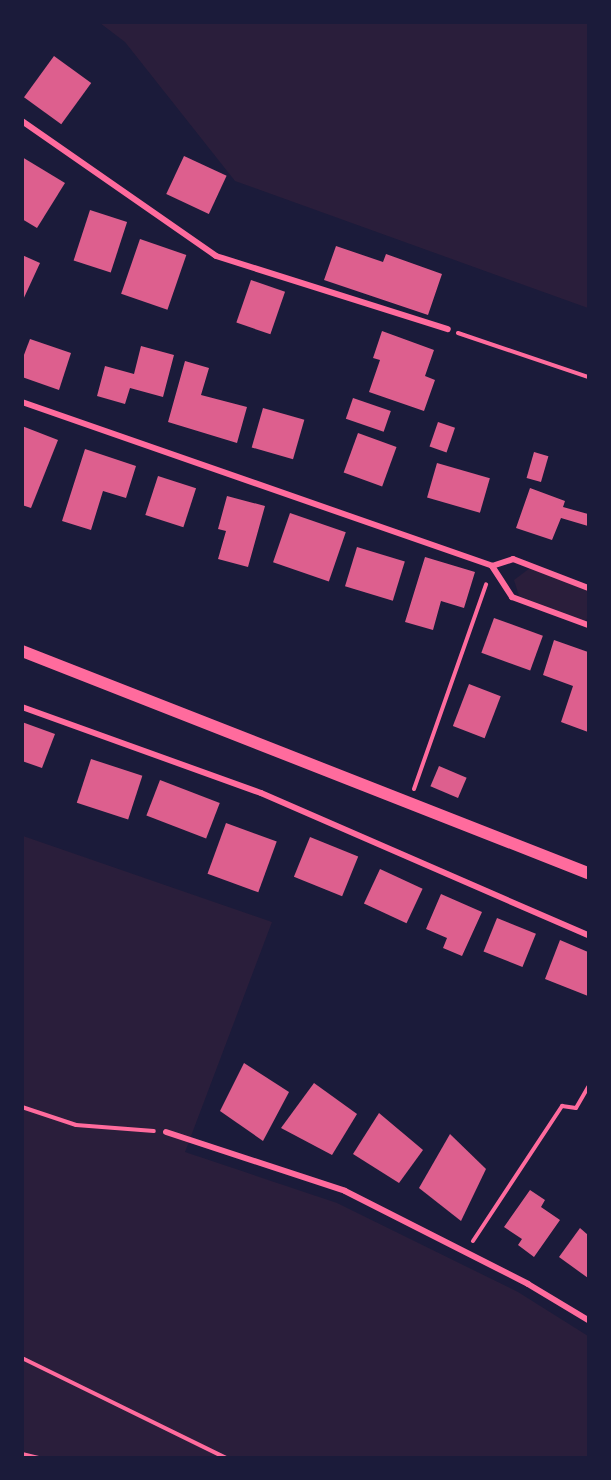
<!DOCTYPE html>
<style>
body{margin:0}
#map{position:relative;width:611px;height:1480px;overflow:hidden;background:#1b1b3a;font-family:Commissioner,sans-serif}
div>[style]{position:absolute}
.green>*{inset:0;background:#2a1e3b}
.building>*{inset:0;background:#dd5f8e;transform-origin:0 0}
.path>*{height:4px;margin:-2px;padding:0 2px;transform-origin:2px;border-radius:2px;background:#ff6b9d}
.minor>*{height:6px;margin:-3px;padding:0 3px;transform-origin:3px;border-radius:3px;background:#ff6b9d}
.secondary>*{height:12px;margin:-6px;padding:0 6px;transform-origin:6px;border-radius:6px;background:#ff6b9d}
span{translate:-50% -50%;white-space:nowrap;text-align:center;line-height:1.15;-webkit-text-stroke:6px #1b1b3a;paint-order:stroke}
.frame{position:absolute;inset:0;border:24px solid #1b1b3a;pointer-events:none}
</style>
<div id="map">
<div class="green">
<i style="clip-path:polygon(100px 23px,588px 23px,588px 308px,235px 181px,125px 42px)"></i>
<i style="clip-path:polygon(530px 568px,588px 590px,588px 617px,585px 622px,519px 596px,514px 580px)"></i>
<i style="clip-path:polygon(23px 836px,272px 922px,185px 1152px,337px 1203px,518px 1292px,588px 1336px,588px 1457px,23px 1458px)"></i>
</div>
<div class="building">
<i style="left:54px;top:56px;width:46px;height:51px;rotate:36deg"></i>
<i style="left:184px;top:156px;width:47px;height:42px;rotate:25deg"></i>
<i style="clip-path:polygon(22px 157px,65px 183px,37px 228px,22px 219px)"></i>
<i style="left:90px;top:210px;width:39px;height:53px;rotate:18deg"></i>
<i style="left:140px;top:239px;width:49px;height:58px;rotate:19deg"></i>
<i style="clip-path:polygon(336px 246px,383px 262px,386px 254px,442px 274px,428px 315px,324px 280px)"></i>
<i style="clip-path:polygon(22px 255px,40px 263px,22px 302px)"></i>
<i style="left:251px;top:280px;width:36px;height:45px;rotate:19deg"></i>
<i style="clip-path:polygon(382px 331px,434px 350px,425px 376px,435px 380px,424px 411px,369px 392px,380px 360px,373px 358px)"></i>
<i style="clip-path:polygon(30px 339px,71px 353px,59px 390px,22px 377px,22px 360px)"></i>
<i style="clip-path:polygon(141px 346px,174px 355px,163px 397px,130px 388px,125px 404px,97px 396px,105px 366px,134px 374px)"></i>
<i style="clip-path:polygon(185px 361px,209px 368px,201px 395px,247px 407px,237px 443px,168px 422px)"></i>
<i style="left:353px;top:398px;width:40px;height:22px;rotate:19deg"></i>
<i style="left:263px;top:408px;width:43px;height:41px;rotate:16deg"></i>
<i style="left:438px;top:422px;width:18px;height:26px;rotate:19deg"></i>
<i style="clip-path:polygon(22px 426px,58px 440px,31px 508px,22px 505px)"></i>
<i style="left:358px;top:433px;width:41px;height:42px;rotate:20deg"></i>
<i style="clip-path:polygon(85px 449px,136px 466px,126px 498px,103px 491px,91px 530px,62px 521px)"></i>
<i style="left:534px;top:452px;width:15px;height:27px;rotate:16deg"></i>
<i style="left:437px;top:463px;width:55px;height:36px;rotate:16deg"></i>
<i style="left:158px;top:476px;width:40px;height:41px;rotate:18deg"></i>
<i style="clip-path:polygon(530px 488px,565px 501px,563px 507px,588px 514px,588px 526px,561px 518px,552px 540px,516px 528px)"></i>
<i style="clip-path:polygon(227px 496px,265px 506px,248px 567px,218px 559px,226px 531px,218px 529px)"></i>
<i style="left:290px;top:513px;width:59px;height:52px;rotate:19deg"></i>
<i style="left:357px;top:547px;width:50px;height:41px;rotate:17deg"></i>
<i style="clip-path:polygon(425px 557px,475px 572px,464px 608px,441px 601px,433px 630px,405px 622px)"></i>
<i style="left:494px;top:618px;width:52px;height:37px;rotate:20deg"></i>
<i style="clip-path:polygon(554px 640px,588px 652px,588px 732px,561px 722px,573px 686px,543px 675px)"></i>
<i style="left:469px;top:684px;width:34px;height:45px;rotate:21deg"></i>
<i style="clip-path:polygon(22px 722px,55px 734px,42px 768px,22px 761px)"></i>
<i style="left:91px;top:759px;width:54px;height:46px;rotate:18deg"></i>
<i style="left:439px;top:766px;width:30px;height:22px;rotate:23deg"></i>
<i style="left:160px;top:780px;width:64px;height:38px;rotate:21deg"></i>
<i style="left:226px;top:823px;width:54px;height:54px;rotate:20deg"></i>
<i style="left:310px;top:837px;width:52px;height:43px;rotate:22deg"></i>
<i style="left:380px;top:869px;width:47px;height:38px;rotate:25deg"></i>
<i style="clip-path:polygon(441px 894px,482px 912px,462px 956px,443px 948px,447px 938px,426px 929px)"></i>
<i style="left:497px;top:918px;width:42px;height:36px;rotate:22deg"></i>
<i style="clip-path:polygon(560px 940px,588px 952px,588px 996px,545px 979px)"></i>
<i style="clip-path:polygon(244px 1063px,289px 1092px,263px 1141px,220px 1111px)"></i>
<i style="clip-path:polygon(314px 1083px,357px 1114px,332px 1155px,281px 1128px)"></i>
<i style="clip-path:polygon(379px 1113px,423px 1150px,399px 1183px,353px 1154px)"></i>
<i style="clip-path:polygon(450px 1134px,486px 1169px,461px 1221px,419px 1188px)"></i>
<i style="clip-path:polygon(530px 1190px,545px 1200px,541px 1207px,560px 1220px,534px 1257px,518px 1245px,522px 1239px,504px 1227px)"></i>
<i style="clip-path:polygon(580px 1228px,588px 1235px,588px 1278px,559px 1257px)"></i>
</div>
<div class="path">
<i style="left:458px;top:333px;width:137px;rotate:18.7deg"></i>
<i style="left:414px;top:789px;width:217px;rotate:-70.6deg"></i>
<i style="left:22px;top:1107px;width:57px;rotate:18.4deg"></i>
<i style="left:76px;top:1125px;width:78px;rotate:4.4deg"></i>
<i style="left:473px;top:1241px;width:162px;rotate:-56.6deg"></i>
<i style="left:562px;top:1106px;width:14px;rotate:8deg"></i>
<i style="left:576px;top:1108px;width:24px;rotate:-60deg"></i>
<i style="left:22px;top:1358px;width:227px;rotate:26.1deg"></i>
<i style="left:22px;top:1454px;width:17px;rotate:13deg"></i>
</div>
<div class="minor">
<i style="left:22px;top:121px;width:236px;rotate:34.8deg"></i>
<i style="left:216px;top:256px;width:243px;rotate:17.5deg"></i>
<i style="left:22px;top:402px;width:498px;rotate:19.2deg"></i>
<i style="left:492px;top:566px;width:22px;rotate:-18deg"></i>
<i style="left:513px;top:559px;width:80px;rotate:21.1deg"></i>
<i style="left:492px;top:566px;width:37px;rotate:57deg"></i>
<i style="left:512px;top:597px;width:81px;rotate:20.2deg"></i>
<i style="left:22px;top:707px;width:254px;rotate:19.8deg"></i>
<i style="left:261px;top:793px;width:357px;rotate:23.5deg"></i>
<i style="left:166px;top:1132px;width:188px;rotate:18.2deg"></i>
<i style="left:345px;top:1191px;width:205px;rotate:26.9deg"></i>
<i style="left:528px;top:1284px;width:70px;rotate:31deg"></i>
</div>
<div class="secondary">
<i style="left:22px;top:651px;width:608px;rotate:21.42deg"></i>
</div>
<div class="frame"></div>
</div>
